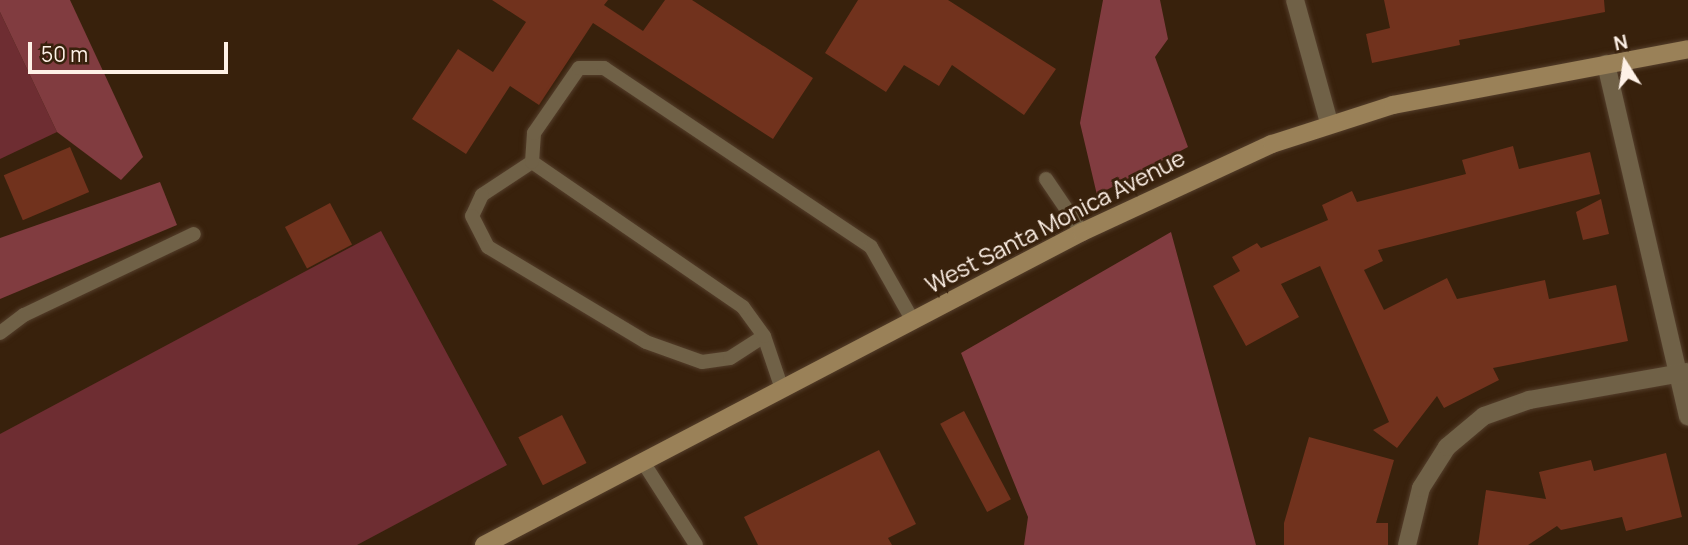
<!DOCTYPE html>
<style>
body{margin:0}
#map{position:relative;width:1688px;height:545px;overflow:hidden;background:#38210c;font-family:Manrope,sans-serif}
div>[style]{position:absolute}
.green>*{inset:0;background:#6e2d32}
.forest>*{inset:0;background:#813c40}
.building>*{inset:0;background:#71321d;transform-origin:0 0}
.roads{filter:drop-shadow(0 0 2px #543e2b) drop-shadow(0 0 2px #543e2b)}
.lane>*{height:14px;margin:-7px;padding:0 7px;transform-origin:7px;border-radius:7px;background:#706147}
.street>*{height:18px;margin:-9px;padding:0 9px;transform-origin:9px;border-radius:9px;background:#706147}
.secondary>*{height:18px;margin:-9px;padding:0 9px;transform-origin:9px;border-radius:9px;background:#9a8158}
span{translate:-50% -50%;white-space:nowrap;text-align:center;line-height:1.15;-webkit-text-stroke:6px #38210c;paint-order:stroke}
.street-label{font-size:23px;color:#fef1e7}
.north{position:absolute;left:1590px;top:28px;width:70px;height:70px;-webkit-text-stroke:5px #38210c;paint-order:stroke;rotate:348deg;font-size:19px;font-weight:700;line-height:28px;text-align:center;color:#fef1e7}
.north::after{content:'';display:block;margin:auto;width:24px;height:32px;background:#fef1e7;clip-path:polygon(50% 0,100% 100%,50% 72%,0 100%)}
.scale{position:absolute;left:28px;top:42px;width:200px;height:32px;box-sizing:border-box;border:4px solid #fef1e7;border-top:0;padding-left:9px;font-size:21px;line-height:24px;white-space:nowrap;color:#fef1e7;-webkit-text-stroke:5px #38210c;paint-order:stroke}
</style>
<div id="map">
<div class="green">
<i style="clip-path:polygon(0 12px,57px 132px,0 159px)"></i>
<i style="clip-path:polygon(381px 231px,507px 465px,357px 545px,0 545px,0 434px)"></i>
</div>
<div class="forest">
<i style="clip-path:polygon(0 0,70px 0,143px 157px,121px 180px,57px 132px,0 12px)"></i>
<i style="clip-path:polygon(1103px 0,1160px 0,1168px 39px,1155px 57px,1188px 147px,1097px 195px,1080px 123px)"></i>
<i style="clip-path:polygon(160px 182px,177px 225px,0 299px,0 238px)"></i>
<i style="clip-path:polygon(1171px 232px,1256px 545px,1024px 545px,1028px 517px,961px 353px)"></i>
</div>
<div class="building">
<i style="clip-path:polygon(492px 0,608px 0,604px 5px,643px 31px,665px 0,692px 0,813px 78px,773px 139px,593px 23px,539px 105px,510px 86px,466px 154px,412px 119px,458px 49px,493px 72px,526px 22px)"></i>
<i style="clip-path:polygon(858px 0,948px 0,1056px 69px,1024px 115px,952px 65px,939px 86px,904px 65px,886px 92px,825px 53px)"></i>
<i style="clip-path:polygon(1384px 0,1604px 0,1605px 12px,1459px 40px,1460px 45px,1372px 63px,1366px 34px,1390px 28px)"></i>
<i style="clip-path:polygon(1513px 146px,1519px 169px,1590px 152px,1600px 194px,1378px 250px,1383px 261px,1364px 270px,1384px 310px,1447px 278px,1457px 299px,1545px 280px,1549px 299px,1616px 285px,1628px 341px,1493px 368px,1499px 380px,1444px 408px,1437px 396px,1397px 448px,1373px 430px,1389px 422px,1320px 266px,1281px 284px,1299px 317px,1246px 346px,1213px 286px,1240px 271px,1232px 257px,1257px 243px,1261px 248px,1328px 220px,1322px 205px,1352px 191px,1357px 202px,1466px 174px,1462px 160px)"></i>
<i style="left:70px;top:147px;width:49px;height:72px;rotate:67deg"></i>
<i style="clip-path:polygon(1601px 199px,1609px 234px,1583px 240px,1576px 212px)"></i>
<i style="left:330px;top:203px;width:47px;height:51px;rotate:62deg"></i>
<i style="left:964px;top:411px;width:100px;height:27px;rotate:62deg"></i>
<i style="left:562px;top:415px;width:54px;height:49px;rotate:63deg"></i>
<i style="clip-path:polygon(1309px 437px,1394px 460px,1376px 523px,1388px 523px,1388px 545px,1284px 545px,1284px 523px)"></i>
<i style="clip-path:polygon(879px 450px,916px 524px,888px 538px,892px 545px,758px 545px,744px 517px)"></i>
<i style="clip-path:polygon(1666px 453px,1682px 517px,1626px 531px,1622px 517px,1561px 530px,1557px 526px,1528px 545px,1478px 545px,1486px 490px,1546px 499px,1539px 472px,1591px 460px,1594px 471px)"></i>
</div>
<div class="roads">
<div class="lane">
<i style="left:532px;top:162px;width:60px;rotate:146.6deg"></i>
<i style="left:482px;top:195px;width:23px;rotate:115deg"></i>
<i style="left:472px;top:216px;width:35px;rotate:63deg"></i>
<i style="left:488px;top:247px;width:184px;rotate:31deg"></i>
<i style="left:646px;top:342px;width:59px;rotate:19.7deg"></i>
<i style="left:702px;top:362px;width:28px;rotate:-8deg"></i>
<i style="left:730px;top:358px;width:40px;rotate:-32.9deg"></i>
<i style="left:1046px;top:179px;width:64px;rotate:55.8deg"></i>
<i style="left:0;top:333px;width:30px;rotate:-37deg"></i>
<i style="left:24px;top:315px;width:188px;rotate:-25.5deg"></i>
<i style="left:782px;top:389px;width:56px;rotate:-108.8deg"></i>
<i style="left:764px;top:336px;width:36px;rotate:-126deg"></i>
<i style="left:743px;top:307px;width:256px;rotate:-145.5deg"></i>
<i style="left:532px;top:162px;width:29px;rotate:-86deg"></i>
<i style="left:534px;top:133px;width:79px;rotate:-55.3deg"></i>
<i style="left:579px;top:68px;width:25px"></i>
<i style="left:604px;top:68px;width:321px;rotate:33.8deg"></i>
<i style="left:871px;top:247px;width:85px;rotate:60.4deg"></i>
<i style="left:643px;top:462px;width:98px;rotate:57.4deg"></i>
</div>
<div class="street">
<i style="left:1295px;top:0;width:128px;rotate:74.5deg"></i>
<i style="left:1606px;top:64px;width:362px;rotate:76.9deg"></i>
<i style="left:1407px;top:545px;width:59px;rotate:-76.2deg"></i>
<i style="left:1421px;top:488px;width:49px;rotate:-57.6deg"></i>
<i style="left:1447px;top:447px;width:48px;rotate:-40deg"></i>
<i style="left:1484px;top:416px;width:48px;rotate:-19.6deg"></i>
<i style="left:1529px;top:400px;width:161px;rotate:-10deg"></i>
</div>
<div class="secondary">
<i style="left:484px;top:545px;width:675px;rotate:-27.63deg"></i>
<i style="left:1082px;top:232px;width:209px;rotate:-24.9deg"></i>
<i style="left:1272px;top:144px;width:127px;rotate:-17.9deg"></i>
<i style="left:1393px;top:105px;width:300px;rotate:-10.7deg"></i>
</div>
</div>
<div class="street-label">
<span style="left:1055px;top:221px;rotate:-27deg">West Santa Monica Avenue</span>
</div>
<div class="north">N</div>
<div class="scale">50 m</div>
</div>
